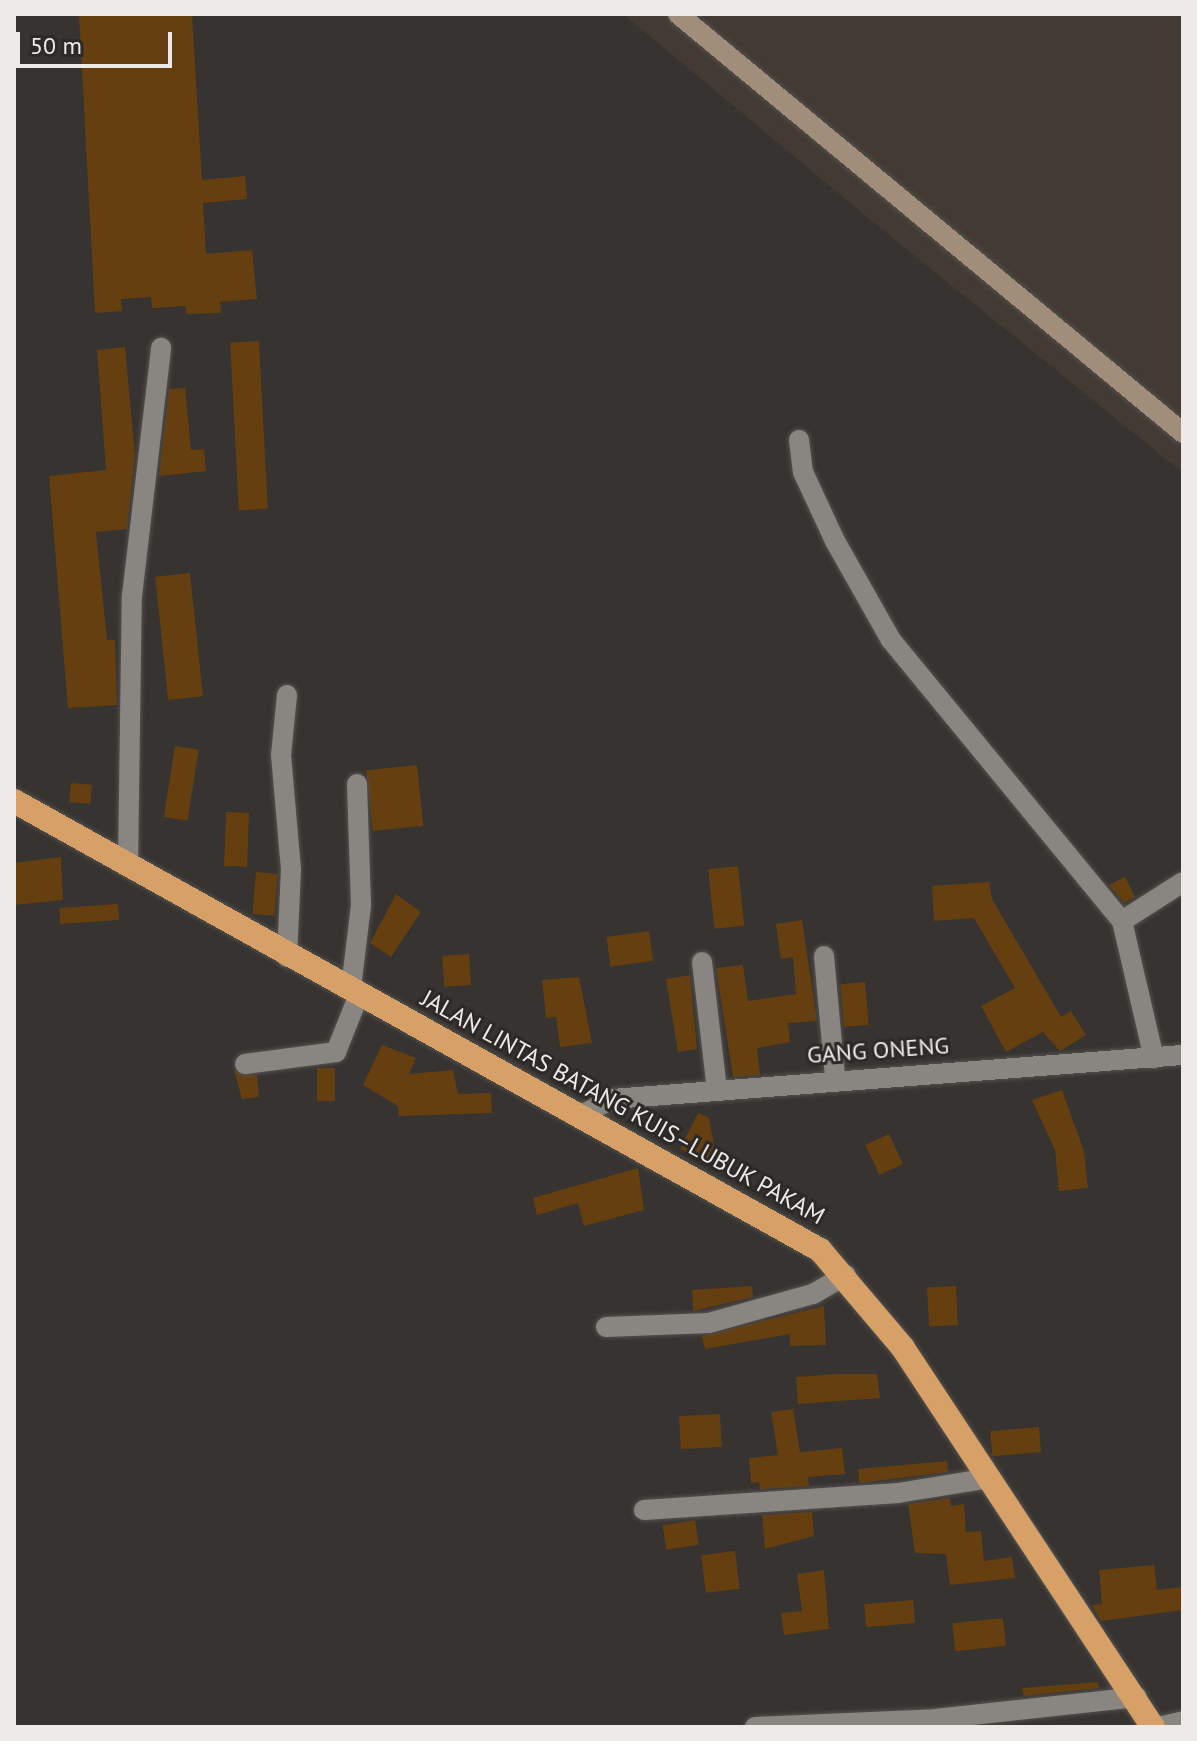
<!DOCTYPE html>
<meta charset="utf-8">
<style>
body{margin:0}
#map{position:relative;width:1197px;height:1741px;overflow:hidden;background:#363330;font-family:"PT Sans",sans-serif}
div>[style]{position:absolute}
.built>*{inset:0;background:#433b33}
.building>*{inset:0;background:#653f0f;transform-origin:0 0}
.roads{filter:drop-shadow(0 0 2px #54514e) drop-shadow(0 0 2px #54514e)}
.street>*{height:20px;margin:-10px;padding:0 10px;transform-origin:10px;border-radius:10px;background:#898682}
.secondary>*{height:20px;margin:-10px;padding:0 10px;transform-origin:10px;border-radius:10px;background:#a08e7a}
.highway>*{height:24px;margin:-12px;padding:0 12px;transform-origin:12px;border-radius:12px;background:#d7a066}
span{translate:-50% -50%;white-space:nowrap;text-align:center;line-height:1.15;-webkit-text-stroke:6px #2c2926;paint-order:stroke}
.street-label{font-size:24px;color:#edeae8}
.frame{position:absolute;inset:0;border:16px solid #edeae8;pointer-events:none}
.scale{position:absolute;left:16px;top:32px;width:156px;height:36px;box-sizing:border-box;border:4px solid #edeae8;border-top:0;padding-left:10px;font-size:24px;line-height:28px;white-space:nowrap;color:#edeae8;-webkit-text-stroke:6px #2c2926;paint-order:stroke}
</style>
<div id="map">
<div class="built">
<i style="clip-path:polygon(623px 14px,1183px 14px,1183px 473px,879px 227px)"></i>
</div>
<div class="building">
<i style="clip-path:polygon(79px 14px,192px 14px,202px 180px,245px 176px,247px 199px,203px 203px,206px 254px,252px 250px,257px 299px,220px 302px,221px 313px,186px 314px,186px 306px,152px 308px,151px 297px,121px 299px,122px 311px,95px 313px)"></i>
<i style="left:259px;top:341px;width:168px;height:29px;rotate:87deg"></i>
<i style="clip-path:polygon(125px 347px,135px 455px,127px 529px,96px 532px,107px 640px,115px 640px,117px 705px,68px 708px,49px 476px,106px 470px,97px 350px)"></i>
<i style="clip-path:polygon(185px 388px,191px 450px,204px 449px,206px 471px,159px 476px,169px 389px)"></i>
<i style="left:190px;top:573px;width:124px;height:35px;rotate:84deg"></i>
<i style="left:175px;top:746px;width:24px;height:72px;rotate:9deg"></i>
<i style="left:417px;top:765px;width:61px;height:51px;rotate:84deg"></i>
<i style="left:71px;top:783px;width:21px;height:19px;rotate:5deg"></i>
<i style="left:226px;top:812px;width:23px;height:54px;rotate:2deg"></i>
<i style="clip-path:polygon(61px 857px,63px 900px,14px 905px,14px 863px)"></i>
<i style="left:738px;top:866px;width:60px;height:30px;rotate:84deg"></i>
<i style="left:256px;top:872px;width:22px;height:42px;rotate:5deg"></i>
<i style="clip-path:polygon(1125px 877px,1135px 897px,1124px 903px,1109px 885px)"></i>
<i style="clip-path:polygon(989px 882px,992px 899px,1061px 1017px,1071px 1011px,1086px 1035px,1060px 1051px,1043px 1032px,1006px 1052px,981px 1006px,1015px 988px,974px 918px,934px 921px,932px 886px)"></i>
<i style="clip-path:polygon(396px 894px,421px 912px,391px 957px,370px 943px)"></i>
<i style="left:118px;top:904px;width:16px;height:59px;rotate:86deg"></i>
<i style="clip-path:polygon(802px 920px,817px 1021px,788px 1023px,790px 1042px,757px 1048px,760px 1075px,733px 1077px,716px 968px,743px 965px,748px 1001px,796px 994px,793px 957px,781px 959px,776px 924px)"></i>
<i style="left:649px;top:931px;width:30px;height:43px;rotate:82deg"></i>
<i style="left:469px;top:954px;width:31px;height:27px;rotate:86deg"></i>
<i style="clip-path:polygon(690px 975px,697px 1049px,678px 1052px,666px 979px)"></i>
<i style="clip-path:polygon(579px 977px,592px 1043px,560px 1047px,556px 1017px,546px 1018px,542px 980px)"></i>
<i style="left:865px;top:982px;width:43px;height:25px;rotate:85deg"></i>
<i style="clip-path:polygon(382px 1045px,416px 1058px,409px 1074px,453px 1070px,458px 1094px,491px 1093px,492px 1113px,399px 1116px,398px 1106px,363px 1085px)"></i>
<i style="left:317px;top:1068px;width:18px;height:33px"></i>
<i style="clip-path:polygon(234px 1070px,257px 1075px,259px 1097px,242px 1099px)"></i>
<i style="clip-path:polygon(1062px 1090px,1084px 1151px,1088px 1188px,1059px 1191px,1055px 1150px,1032px 1100px)"></i>
<i style="clip-path:polygon(698px 1113px,709px 1118px,718px 1167px,680px 1149px)"></i>
<i style="left:889px;top:1134px;width:33px;height:26px;rotate:65deg"></i>
<i style="clip-path:polygon(638px 1168px,644px 1210px,584px 1226px,578px 1203px,537px 1215px,533px 1198px)"></i>
<i style="clip-path:polygon(752px 1286px,753px 1297px,693px 1311px,692px 1290px)"></i>
<i style="left:956px;top:1286px;width:39px;height:29px;rotate:87deg"></i>
<i style="clip-path:polygon(824px 1306px,826px 1345px,790px 1346px,790px 1334px,705px 1349px,702px 1336px)"></i>
<i style="clip-path:polygon(836px 1374px,877px 1374px,880px 1398px,798px 1404px,796px 1377px)"></i>
<i style="clip-path:polygon(793px 1409px,800px 1452px,842px 1448px,845px 1474px,808px 1477px,809px 1486px,760px 1489px,759px 1482px,751px 1483px,749px 1458px,778px 1455px,771px 1412px)"></i>
<i style="left:720px;top:1414px;width:33px;height:41px;rotate:87deg"></i>
<i style="left:1039px;top:1427px;width:25px;height:49px;rotate:85deg"></i>
<i style="clip-path:polygon(947px 1461px,948px 1472px,859px 1483px,858px 1469px)"></i>
<i style="clip-path:polygon(950px 1498px,951px 1506px,964px 1504px,966px 1532px,981px 1531px,984px 1561px,1012px 1557px,1015px 1578px,950px 1585px,946px 1554px,915px 1553px,908px 1504px)"></i>
<i style="clip-path:polygon(812px 1512px,814px 1536px,765px 1549px,762px 1515px)"></i>
<i style="left:695px;top:1520px;width:25px;height:33px;rotate:81deg"></i>
<i style="left:735px;top:1551px;width:38px;height:34px;rotate:83deg"></i>
<i style="clip-path:polygon(1154px 1565px,1157px 1590px,1183px 1587px,1183px 1610px,1101px 1621px,1092px 1605px,1102px 1604px,1099px 1570px)"></i>
<i style="clip-path:polygon(824px 1570px,829px 1629px,784px 1635px,781px 1613px,802px 1611px,797px 1574px)"></i>
<i style="left:913px;top:1600px;width:23px;height:49px;rotate:85deg"></i>
<i style="left:1003px;top:1618px;width:28px;height:51px;rotate:84deg"></i>
<i style="clip-path:polygon(1098px 1682px,1099px 1688px,1024px 1696px,1022px 1688px)"></i>
</div>
<div class="roads">
<div class="street">
<i style="left:799px;top:440px;width:32px;rotate:83deg"></i>
<i style="left:803px;top:472px;width:76px;rotate:65.1deg"></i>
<i style="left:835px;top:541px;width:114px;rotate:60.5deg"></i>
<i style="left:891px;top:640px;width:364px;rotate:50.6deg"></i>
<i style="left:1122px;top:921px;width:141px;rotate:76.9deg"></i>
<i style="left:287px;top:695px;width:60px;rotate:95.7deg"></i>
<i style="left:281px;top:755px;width:114px;rotate:85deg"></i>
<i style="left:291px;top:869px;width:88px;rotate:92.6deg"></i>
<i style="left:128px;top:867px;width:271px;rotate:-89.2deg"></i>
<i style="left:132px;top:596px;width:250px;rotate:-83.3deg"></i>
<i style="left:1122px;top:921px;width:72px;rotate:-32.6deg"></i>
<i style="left:824px;top:956px;width:122px;rotate:84.8deg"></i>
<i style="left:702px;top:962px;width:128px;rotate:83.3deg"></i>
<i style="left:351px;top:988px;width:84px;rotate:-83.1deg"></i>
<i style="left:361px;top:905px;width:121px;rotate:-91.9deg"></i>
<i style="left:245px;top:1064px;width:92px;rotate:-7.5deg"></i>
<i style="left:336px;top:1052px;width:65px;rotate:-68.2deg"></i>
<i style="left:581px;top:1115px;width:35px;rotate:-27deg"></i>
<i style="left:612px;top:1099px;width:573px;rotate:-4.41deg"></i>
<i style="left:606px;top:1327px;width:103px;rotate:-2.2deg"></i>
<i style="left:709px;top:1323px;width:108px;rotate:-15.6deg"></i>
<i style="left:813px;top:1294px;width:38px;rotate:-30deg"></i>
<i style="left:644px;top:1510px;width:255px;rotate:-3.8deg"></i>
<i style="left:898px;top:1493px;width:94px;rotate:-9.2deg"></i>
<i style="left:755px;top:1727px;width:180px;rotate:-2.5deg"></i>
<i style="left:935px;top:1719px;width:203px;rotate:-6.2deg"></i>
<i style="left:1158px;top:1727px;width:26px;rotate:-13deg"></i>
</div>
<div class="secondary">
<i style="left:678px;top:14px;width:656px;rotate:39.68deg"></i>
</div>
<div class="highway">
<i style="left:14px;top:801px;width:923px;rotate:29.12deg"></i>
<i style="left:820px;top:1250px;width:128px;rotate:49.7deg"></i>
<i style="left:903px;top:1348px;width:454px;rotate:56.6deg"></i>
</div>
</div>
<div class="street-label">
<span style="left:878px;top:1050px;rotate:-4deg">GANG ONENG</span>
<span style="left:623px;top:1107px;rotate:29deg">JALAN LINTAS BATANG KUIS–LUBUK PAKAM</span>
</div>
<div class="frame"></div>
<div class="scale">50 m</div>
</div>
